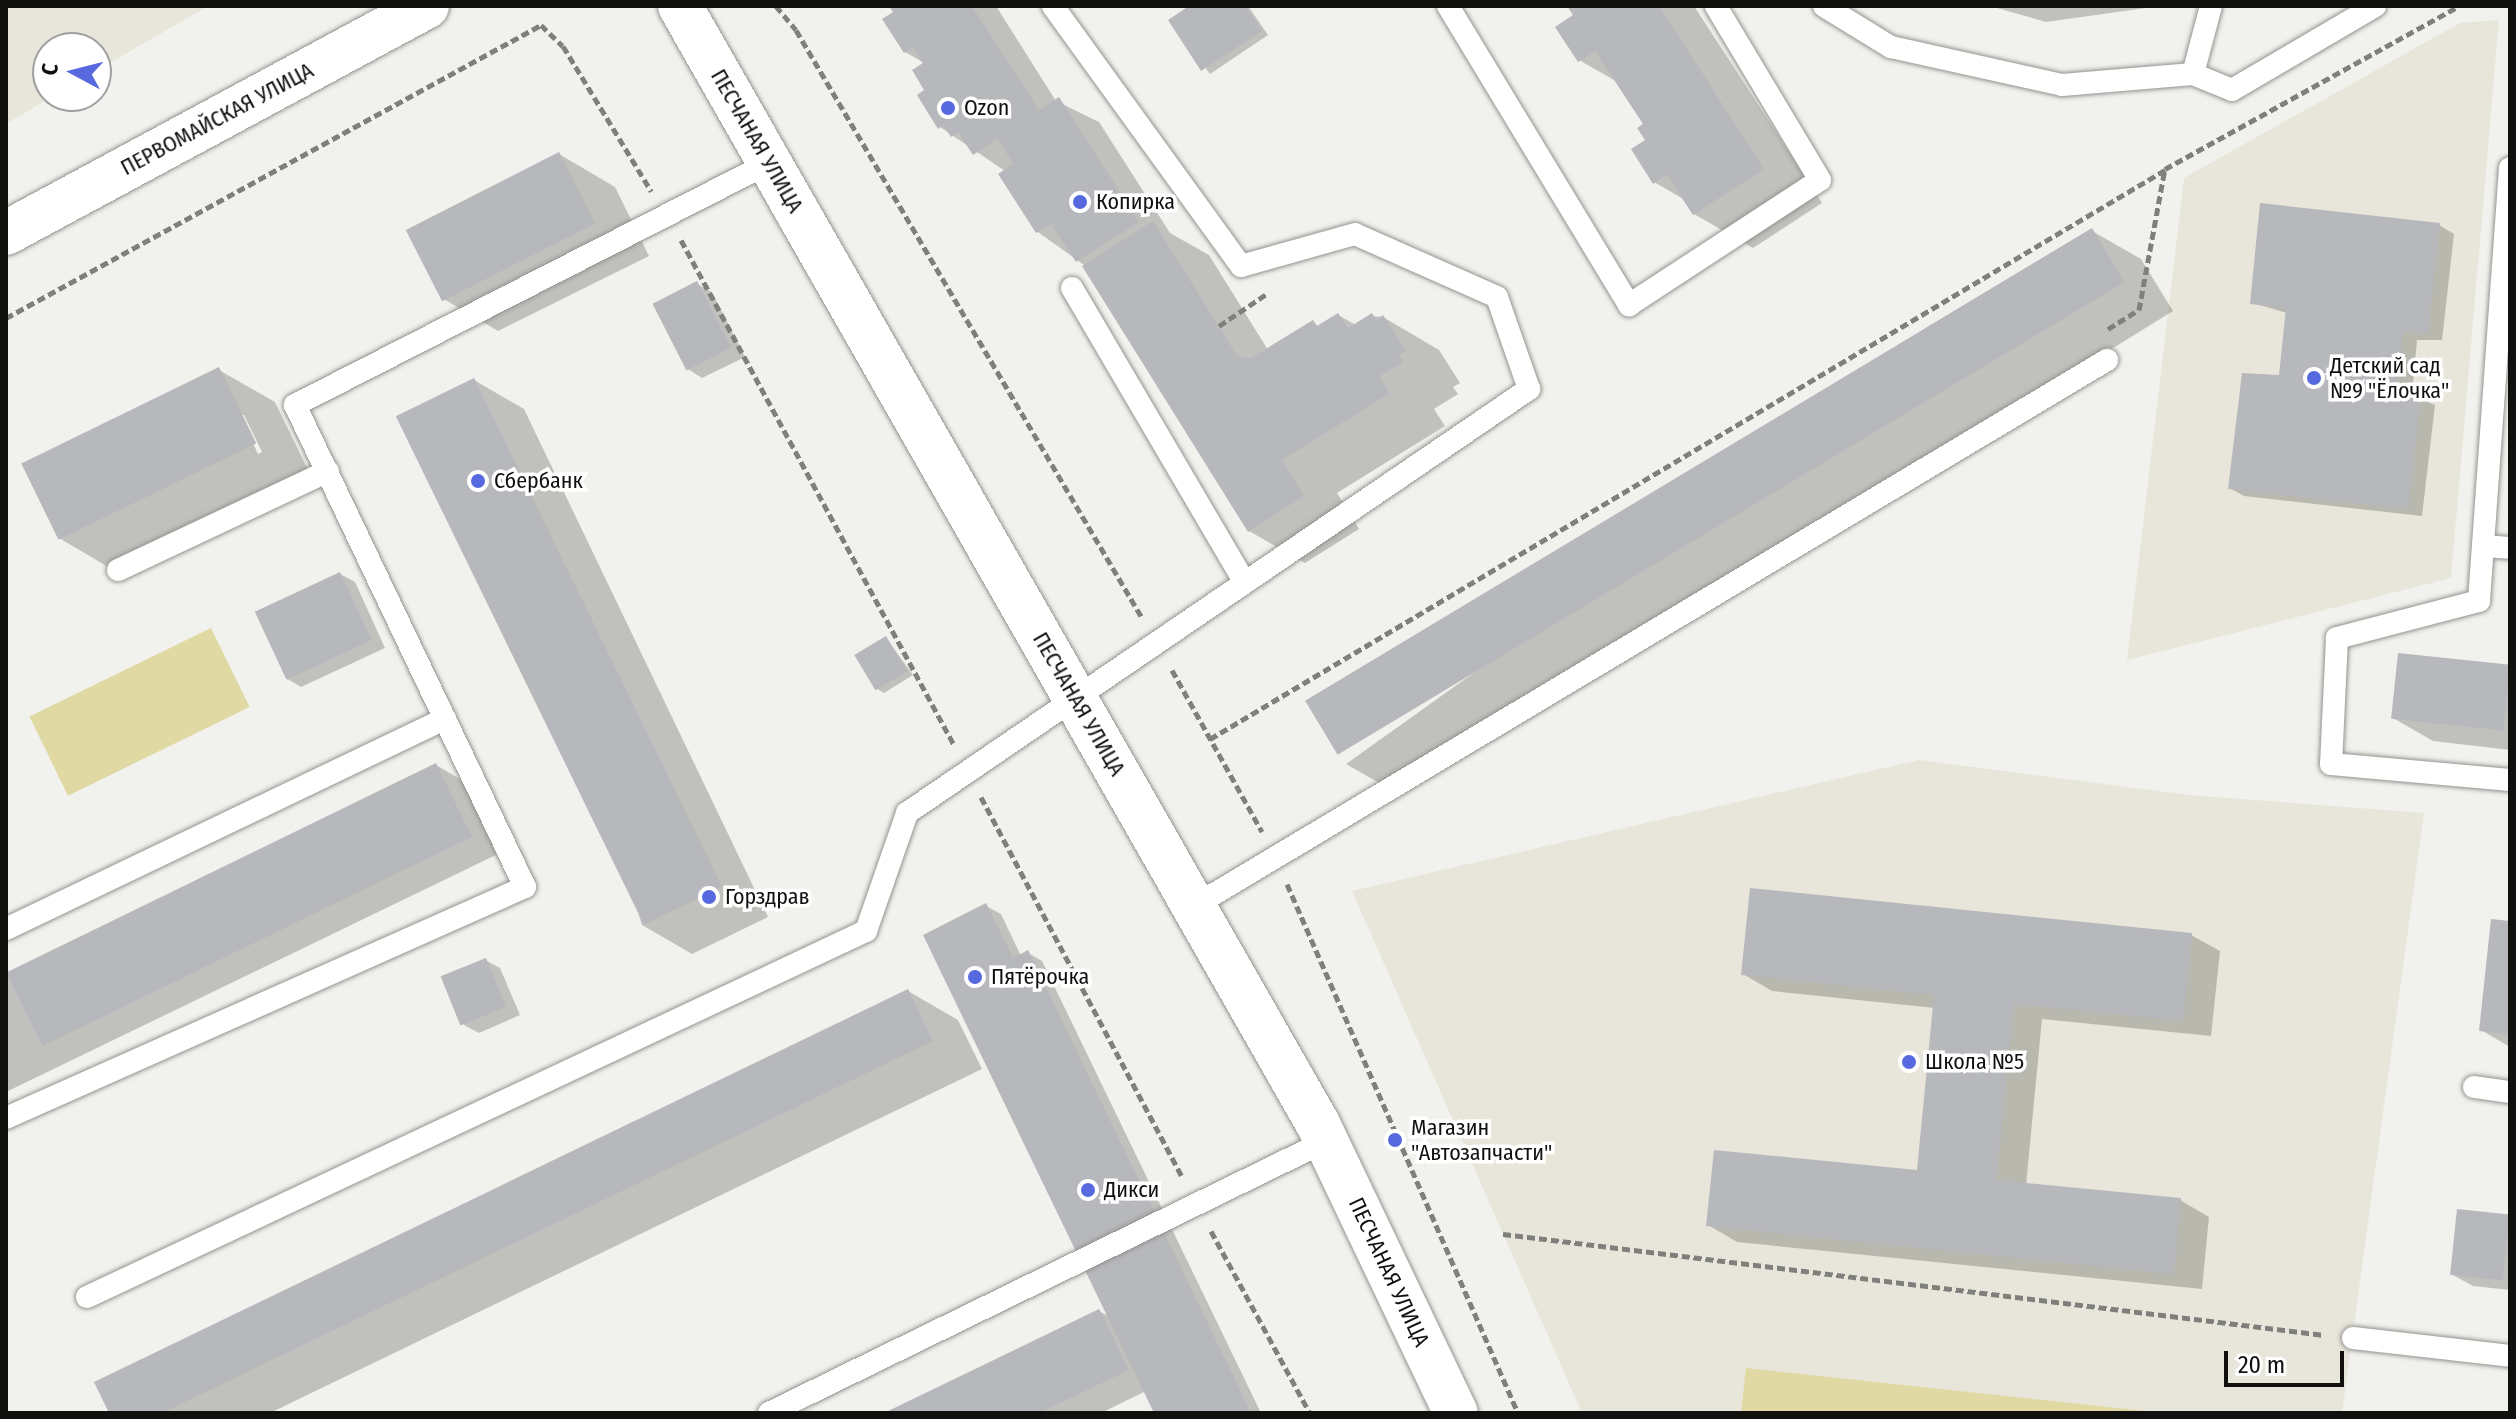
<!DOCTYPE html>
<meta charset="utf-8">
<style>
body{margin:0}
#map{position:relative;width:2516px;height:1419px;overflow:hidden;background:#f1f1ed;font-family:"Fira Sans Condensed",sans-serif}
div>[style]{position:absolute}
.built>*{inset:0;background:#e8e6db}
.green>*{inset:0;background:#e0d9a3;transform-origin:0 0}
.shadow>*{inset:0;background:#0003}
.building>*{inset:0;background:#b7b8bc;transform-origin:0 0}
.path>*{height:5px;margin-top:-2.5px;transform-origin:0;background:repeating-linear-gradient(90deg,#7f7f7c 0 8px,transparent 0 12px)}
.roads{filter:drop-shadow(0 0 2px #94938f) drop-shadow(0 0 2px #94938f)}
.lane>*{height:22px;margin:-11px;padding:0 11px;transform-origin:11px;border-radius:11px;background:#fff}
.secondary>*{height:44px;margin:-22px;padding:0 22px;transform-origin:22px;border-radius:22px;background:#fff}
.dots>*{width:22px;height:22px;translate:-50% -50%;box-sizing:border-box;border:4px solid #fff;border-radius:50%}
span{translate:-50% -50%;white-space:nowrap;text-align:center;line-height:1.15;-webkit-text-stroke:7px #fff;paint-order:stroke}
.poi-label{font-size:22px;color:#10100f}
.left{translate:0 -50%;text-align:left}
.street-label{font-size:22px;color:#10100f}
.frame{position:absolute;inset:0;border:8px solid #10100f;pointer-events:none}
.north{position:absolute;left:32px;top:32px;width:80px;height:80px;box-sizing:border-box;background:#fff;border:2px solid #9f9f9f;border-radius:50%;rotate:277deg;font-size:22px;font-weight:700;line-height:32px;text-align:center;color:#10100f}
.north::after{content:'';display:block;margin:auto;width:28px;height:36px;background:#5669df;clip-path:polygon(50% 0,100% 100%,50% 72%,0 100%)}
.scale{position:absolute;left:2224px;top:1351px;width:120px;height:36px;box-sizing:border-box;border:4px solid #10100f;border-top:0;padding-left:10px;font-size:24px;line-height:28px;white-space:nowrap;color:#10100f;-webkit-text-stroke:6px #fff;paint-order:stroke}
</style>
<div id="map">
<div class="built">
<i style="clip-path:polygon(6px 6px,208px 6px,96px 71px,96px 48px,48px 48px,48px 96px,53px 96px,6px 124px)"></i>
<i style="clip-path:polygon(2499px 20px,2451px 578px,2127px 660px,2184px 178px,2460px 23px)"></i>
<i style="clip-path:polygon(1919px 760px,2189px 795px,2424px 813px,2342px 1413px,1582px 1413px,1352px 891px)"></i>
</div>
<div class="green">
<i style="left:211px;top:628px;width:88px;height:202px;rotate:64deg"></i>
<i style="clip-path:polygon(1746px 1368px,2163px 1413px,1741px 1413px)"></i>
</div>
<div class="shadow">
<i style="clip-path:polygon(892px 6px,996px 6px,1056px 101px,1099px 122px,1170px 233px,1209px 255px,1268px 350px,1313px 323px,1320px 327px,1338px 315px,1356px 325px,1372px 316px,1383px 317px,1439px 350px,1460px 383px,1453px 387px,1458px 394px,1434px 409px,1445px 426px,1337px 493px,1359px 529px,1305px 563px,1249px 531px,1084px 265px,1038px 232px,1001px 174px,1005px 171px,940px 127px,927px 91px,926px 64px,905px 52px)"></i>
<i style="clip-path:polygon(1193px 6px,1248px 6px,1268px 35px,1210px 74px,1171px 21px)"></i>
<i style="clip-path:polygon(1570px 6px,1694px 6px,1822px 203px,1753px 248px,1694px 214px,1685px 200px,1654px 182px,1645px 125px,1619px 83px,1579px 60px,1576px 16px)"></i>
<i style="clip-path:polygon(1990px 6px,2160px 6px,2046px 22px)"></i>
<i style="clip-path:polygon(559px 154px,615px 187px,649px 256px,498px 331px,442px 298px)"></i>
<i style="clip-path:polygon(2439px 225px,2454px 234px,2442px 340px,2417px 340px,2412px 395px,2435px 405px,2422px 516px,2244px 496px,2230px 488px,2280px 377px,2287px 313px,2253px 303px)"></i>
<i style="clip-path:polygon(2092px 231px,2141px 259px,2173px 311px,1395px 792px,1346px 764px)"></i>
<i style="clip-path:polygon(697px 284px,712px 292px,745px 357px,702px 378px,688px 369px)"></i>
<i style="clip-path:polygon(evenodd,219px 370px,275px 402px,311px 476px,115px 571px,59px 538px,219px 370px,240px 415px,244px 415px,262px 452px,258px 454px,240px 415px)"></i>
<i style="clip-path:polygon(474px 380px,524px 409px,768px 917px,692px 954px,642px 925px)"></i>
<i style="clip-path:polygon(340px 574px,355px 582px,385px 648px,301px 687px,286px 678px)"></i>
<i style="clip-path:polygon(886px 638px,913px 675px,884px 693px,877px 689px)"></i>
<i style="clip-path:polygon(2510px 667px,2510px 750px,2433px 741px,2393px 718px)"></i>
<i style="clip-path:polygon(436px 765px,465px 782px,500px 853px,6px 1092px,6px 973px)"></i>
<i style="clip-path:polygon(986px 906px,1001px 914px,1021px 956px,1028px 953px,1042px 961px,1261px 1413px,1157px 1413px,1146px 1391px,1101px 1413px,888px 1413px,1099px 1311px,1110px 1317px)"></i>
<i style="clip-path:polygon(2510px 923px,2510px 1047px,2481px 1030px)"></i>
<i style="clip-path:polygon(2191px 935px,2220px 951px,2211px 1036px,2042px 1019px,2026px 1185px,2180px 1200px,2209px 1217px,2202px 1289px,1737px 1242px,1708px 1225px,1919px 1173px,1935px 1008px,1772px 991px,1743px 974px)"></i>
<i style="clip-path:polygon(485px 960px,500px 968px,520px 1015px,479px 1033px,464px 1025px)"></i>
<i style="clip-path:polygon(908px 991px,958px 1020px,982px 1069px,270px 1413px,111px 1413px)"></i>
<i style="clip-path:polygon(2510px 1217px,2510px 1290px,2473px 1286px,2451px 1274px)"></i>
</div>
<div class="building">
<i style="clip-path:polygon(889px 6px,972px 6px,1039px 110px,1059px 97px,1139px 222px,1076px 262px,1051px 224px,1036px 233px,998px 174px,1013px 164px,998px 139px,973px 155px,958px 132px,951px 137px,943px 125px,938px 129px,917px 95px,924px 90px,912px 70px,923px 63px,913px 48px,904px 53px,882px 19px,893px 12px)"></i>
<i style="clip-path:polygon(1189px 6px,1246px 6px,1262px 31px,1201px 71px,1168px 20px)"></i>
<i style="clip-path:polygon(1567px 6px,1659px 6px,1764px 169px,1693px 215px,1667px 175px,1653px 184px,1631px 149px,1645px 140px,1637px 128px,1643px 124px,1595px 51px,1578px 62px,1555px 27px,1573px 15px)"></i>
<i style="left:559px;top:152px;width:80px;height:172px;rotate:63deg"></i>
<i style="clip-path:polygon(2260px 203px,2440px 223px,2428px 333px,2403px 332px,2397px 392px,2421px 394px,2408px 509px,2228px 489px,2242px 373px,2279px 375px,2286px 308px,2250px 304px)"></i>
<i style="clip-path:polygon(1153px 221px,1237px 356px,1251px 358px,1313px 320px,1317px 326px,1338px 313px,1348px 328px,1372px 313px,1376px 320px,1383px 315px,1406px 351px,1399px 355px,1403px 362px,1379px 376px,1390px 393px,1282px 460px,1304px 496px,1248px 532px,1082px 266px)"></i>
<i style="left:2092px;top:228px;width:63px;height:918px;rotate:59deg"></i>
<i style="left:697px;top:281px;width:75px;height:50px;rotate:63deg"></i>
<i style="left:219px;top:367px;width:85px;height:220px;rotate:64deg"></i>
<i style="left:474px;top:378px;width:566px;height:87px;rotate:64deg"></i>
<i style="left:340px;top:572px;width:75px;height:94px;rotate:65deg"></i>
<i style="left:886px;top:636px;width:41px;height:37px;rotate:59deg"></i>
<i style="left:2398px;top:653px;width:113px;height:66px;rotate:6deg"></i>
<i style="left:436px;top:763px;width:82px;height:478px;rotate:64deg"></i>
<i style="clip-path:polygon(1750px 888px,2192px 933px,2183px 1021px,2014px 1004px,1996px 1180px,2181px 1198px,2174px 1274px,1706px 1226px,1714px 1150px,1917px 1170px,1934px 995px,1741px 975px)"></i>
<i style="clip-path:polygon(986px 903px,1013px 958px,1028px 950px,1251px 1413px,1154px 1413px,923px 935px)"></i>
<i style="clip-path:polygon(2491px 919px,2510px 921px,2510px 1035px,2479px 1031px)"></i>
<i style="left:486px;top:958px;width:53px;height:49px;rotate:68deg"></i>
<i style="clip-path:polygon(908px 989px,933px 1041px,162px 1413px,109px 1413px,94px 1382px)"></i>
<i style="left:2457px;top:1209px;width:53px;height:66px;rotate:6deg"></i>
<i style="clip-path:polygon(1099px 1309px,1129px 1370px,1039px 1413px,884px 1413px)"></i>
</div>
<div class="path">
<i style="left:776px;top:6px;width:31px;rotate:50deg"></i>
<i style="left:796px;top:30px;width:680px;rotate:59.51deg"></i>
<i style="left:681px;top:240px;width:574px;rotate:61.6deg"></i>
<i style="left:6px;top:318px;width:610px;rotate:-28.71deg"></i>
<i style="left:541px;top:25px;width:30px;rotate:44deg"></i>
<i style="left:563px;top:46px;width:170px;rotate:58.7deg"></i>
<i style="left:1219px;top:326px;width:59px;rotate:-34deg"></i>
<i style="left:2108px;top:329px;width:36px;rotate:-32deg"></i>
<i style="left:2139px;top:310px;width:143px;rotate:-79.6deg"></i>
<i style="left:2165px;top:169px;width:336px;rotate:-29deg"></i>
<i style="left:1172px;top:670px;width:185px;rotate:60.9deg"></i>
<i style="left:1210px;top:739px;width:1112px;rotate:-30.79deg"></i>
<i style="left:981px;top:797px;width:430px;rotate:62.1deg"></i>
<i style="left:1287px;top:884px;width:577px;rotate:66.41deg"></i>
<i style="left:1211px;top:1231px;width:207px;rotate:61.5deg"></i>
<i style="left:1503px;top:1234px;width:827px;rotate:7.01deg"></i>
</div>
<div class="roads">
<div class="lane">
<i style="left:1448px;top:6px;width:350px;rotate:58.8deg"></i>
<i style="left:1629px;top:305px;width:228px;rotate:-33.2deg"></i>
<i style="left:1820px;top:180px;width:203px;rotate:-120.9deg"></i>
<i style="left:1824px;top:6px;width:79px;rotate:31.5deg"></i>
<i style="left:1891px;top:47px;width:175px;rotate:12.5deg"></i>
<i style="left:2062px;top:85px;width:131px;rotate:-4.8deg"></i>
<i style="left:2193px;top:74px;width:70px;rotate:-75.2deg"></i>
<i style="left:2193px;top:74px;width:42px;rotate:22.3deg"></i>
<i style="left:2232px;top:90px;width:166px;rotate:-30.4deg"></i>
<i style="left:2510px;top:168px;width:434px;rotate:94.1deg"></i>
<i style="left:2479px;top:601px;width:147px;rotate:165.4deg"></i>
<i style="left:2337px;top:638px;width:126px;rotate:92.7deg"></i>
<i style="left:2331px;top:764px;width:180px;rotate:5.1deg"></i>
<i style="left:1072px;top:288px;width:340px;rotate:59.6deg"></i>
<i style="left:2483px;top:546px;width:27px;rotate:4deg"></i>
<i style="left:118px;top:570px;width:232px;rotate:-25.2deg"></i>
<i style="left:1194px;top:906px;width:1064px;rotate:-30.88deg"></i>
<i style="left:6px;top:929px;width:487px;rotate:-25.6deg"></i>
<i style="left:2474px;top:1087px;width:36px;rotate:8deg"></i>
<i style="left:6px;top:1118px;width:568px;rotate:-23.99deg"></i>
<i style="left:525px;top:887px;width:534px;rotate:-115.51deg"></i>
<i style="left:295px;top:405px;width:532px;rotate:-27.05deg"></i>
<i style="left:87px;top:1297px;width:861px;rotate:-25.17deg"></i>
<i style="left:866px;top:931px;width:125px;rotate:-70.8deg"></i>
<i style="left:907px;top:813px;width:753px;rotate:-34.28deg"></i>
<i style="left:1529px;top:389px;width:97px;rotate:-109.2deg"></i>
<i style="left:1497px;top:297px;width:155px;rotate:-156.1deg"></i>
<i style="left:1355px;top:234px;width:118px;rotate:164.3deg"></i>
<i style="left:1241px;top:266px;width:321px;rotate:-125.9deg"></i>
<i style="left:2353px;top:1338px;width:158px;rotate:6.5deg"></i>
<i style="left:769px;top:1413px;width:620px;rotate:-26.03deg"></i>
</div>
<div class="secondary">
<i style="left:680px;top:6px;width:1287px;rotate:60.29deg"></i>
<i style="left:1318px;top:1124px;width:320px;rotate:64.5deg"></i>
<i style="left:6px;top:233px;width:478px;rotate:-28.3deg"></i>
</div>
</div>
<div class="dots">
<i style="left:948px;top:108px;background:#5669df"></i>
<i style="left:1080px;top:202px;background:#5669df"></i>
<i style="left:2314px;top:378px;background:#5669df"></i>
<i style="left:478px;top:481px;background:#5669df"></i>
<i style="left:709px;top:897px;background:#5669df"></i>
<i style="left:975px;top:977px;background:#5669df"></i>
<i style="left:1909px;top:1062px;background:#5669df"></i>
<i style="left:1395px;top:1140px;background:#5669df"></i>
<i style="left:1088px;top:1190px;background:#5669df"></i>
</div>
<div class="poi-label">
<span class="left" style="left:964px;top:108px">Ozon</span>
<span class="left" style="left:1096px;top:202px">Копирка</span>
<span class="left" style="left:2330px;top:378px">Детский сад<br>№9 "Ёлочка"</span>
<span class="left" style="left:494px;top:481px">Сбербанк</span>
<span class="left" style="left:725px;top:897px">Горздрав</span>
<span class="left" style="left:991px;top:977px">Пятёрочка</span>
<span class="left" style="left:1925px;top:1062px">Школа №5</span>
<span class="left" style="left:1411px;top:1140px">Магазин<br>"Автозапчасти"</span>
<span class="left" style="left:1104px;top:1190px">Дикси</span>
</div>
<div class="street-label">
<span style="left:217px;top:119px;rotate:-28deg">ПЕРВОМАЙСКАЯ УЛИЦА</span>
<span style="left:757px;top:141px;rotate:60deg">ПЕСЧАНАЯ УЛИЦА</span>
<span style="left:1079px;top:704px;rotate:60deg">ПЕСЧАНАЯ УЛИЦА</span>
<span style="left:1389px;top:1272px;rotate:65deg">ПЕСЧАНАЯ УЛИЦА</span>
</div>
<div class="frame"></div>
<div class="north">С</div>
<div class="scale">20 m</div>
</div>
